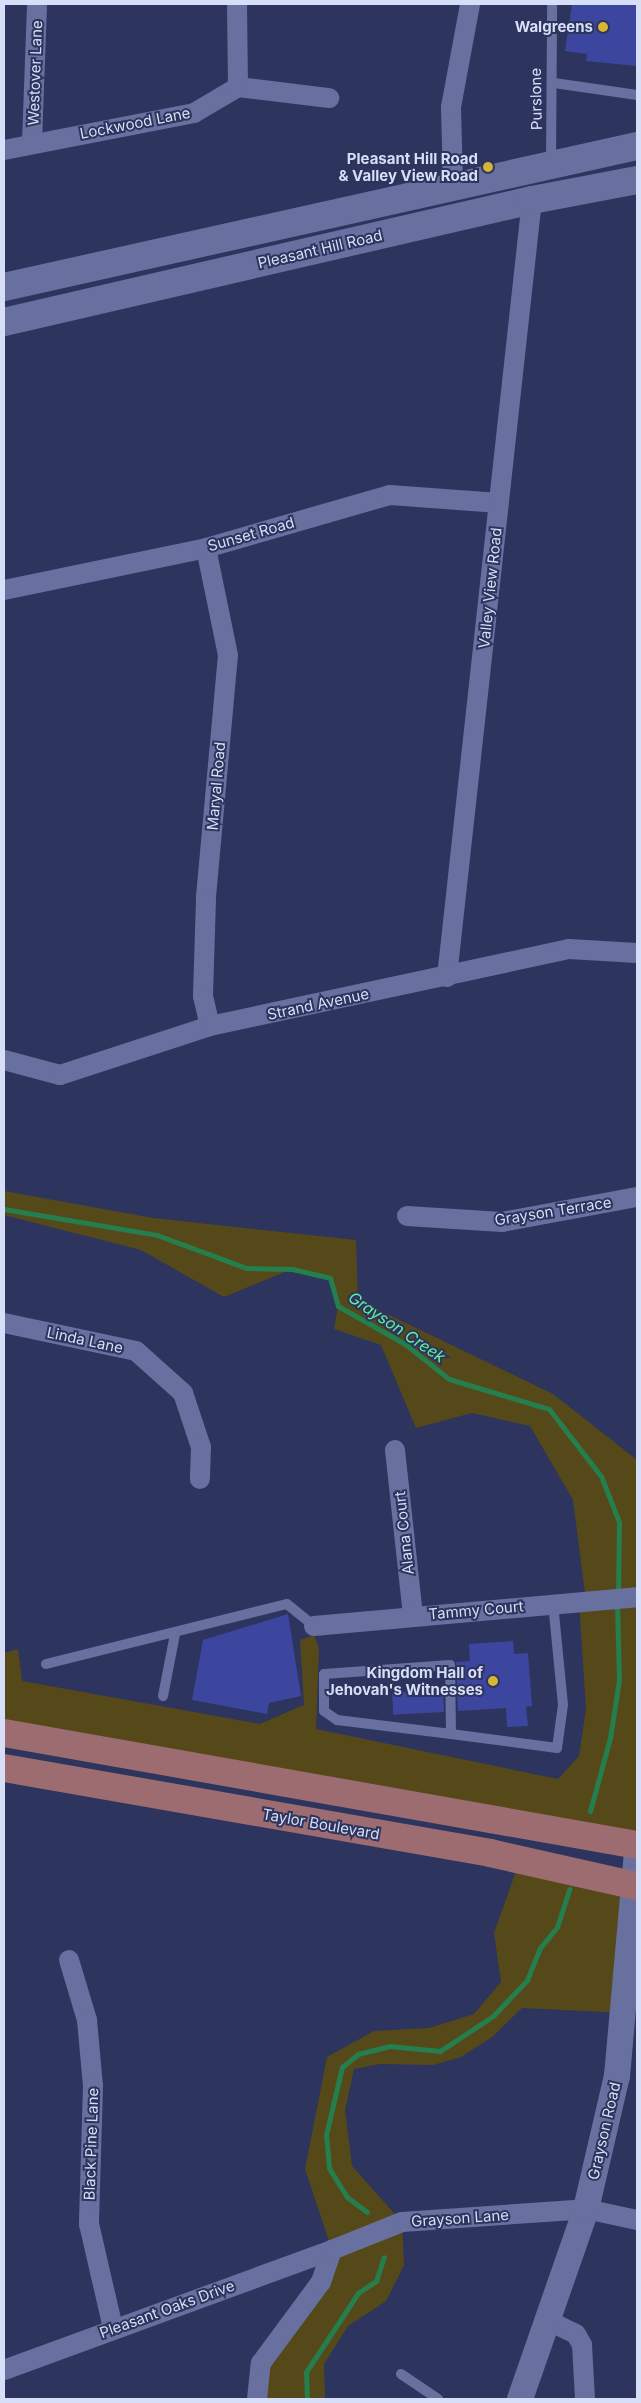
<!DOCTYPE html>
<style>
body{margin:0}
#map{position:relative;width:641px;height:2403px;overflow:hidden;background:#2d345d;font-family:Inter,sans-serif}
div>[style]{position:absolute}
.green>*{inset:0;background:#55491a}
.stream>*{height:5px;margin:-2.5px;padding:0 2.5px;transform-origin:2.5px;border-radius:2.5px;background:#257e4d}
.building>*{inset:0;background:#3d469e;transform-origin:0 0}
.service>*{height:10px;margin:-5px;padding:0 5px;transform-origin:5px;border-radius:5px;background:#67709f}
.minor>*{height:20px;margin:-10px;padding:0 10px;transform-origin:10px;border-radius:10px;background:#67709f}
.tertiary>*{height:26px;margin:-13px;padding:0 13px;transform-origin:13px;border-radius:13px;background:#67709f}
.secondary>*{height:28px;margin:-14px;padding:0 14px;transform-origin:14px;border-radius:14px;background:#67709f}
.primary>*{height:28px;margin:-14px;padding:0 14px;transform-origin:14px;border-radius:14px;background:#9c6c71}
.dots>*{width:14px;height:14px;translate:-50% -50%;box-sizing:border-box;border:2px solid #2d345d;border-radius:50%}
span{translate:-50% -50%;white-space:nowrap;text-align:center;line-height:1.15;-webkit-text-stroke:4px #2d345d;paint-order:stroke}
.poi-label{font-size:15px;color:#d7def8;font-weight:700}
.right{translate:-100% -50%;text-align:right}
.street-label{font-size:15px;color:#d7def8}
.water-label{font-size:16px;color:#5ef09c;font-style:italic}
.frame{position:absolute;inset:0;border:5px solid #d7def8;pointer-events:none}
</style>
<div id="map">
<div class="green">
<i style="clip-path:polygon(4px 1191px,153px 1218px,356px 1240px,358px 1300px,553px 1394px,637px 1460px,637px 1845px,4px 1733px,4px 1653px,18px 1649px,22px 1681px,260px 1724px,304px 1705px,300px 1640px,314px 1635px,319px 1648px,316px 1729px,558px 1779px,579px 1756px,586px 1709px,579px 1601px,586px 1600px,573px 1500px,530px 1426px,472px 1413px,416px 1428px,381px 1345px,334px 1329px,338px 1306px,330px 1278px,292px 1269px,224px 1297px,141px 1250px,4px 1215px)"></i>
<i style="clip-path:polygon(520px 1860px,633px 1885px,625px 2013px,522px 2008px,492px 2037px,461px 2057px,433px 2065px,380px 2064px,354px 2069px,345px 2110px,352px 2166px,402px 2222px,404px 2265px,386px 2301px,348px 2326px,324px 2364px,325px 2399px,257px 2399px,261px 2363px,332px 2250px,305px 2169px,327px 2057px,374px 2031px,429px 2028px,474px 2014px,501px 1982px,494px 1933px)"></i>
</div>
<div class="stream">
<i style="left:4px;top:1209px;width:155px;rotate:9.6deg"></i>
<i style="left:157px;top:1235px;width:95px;rotate:20.3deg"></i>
<i style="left:246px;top:1268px;width:46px;rotate:1.2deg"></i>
<i style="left:292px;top:1269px;width:39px;rotate:13deg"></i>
<i style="left:330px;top:1278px;width:29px;rotate:74deg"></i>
<i style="left:338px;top:1306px;width:77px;rotate:29.6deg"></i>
<i style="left:405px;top:1344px;width:56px;rotate:38.5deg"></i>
<i style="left:449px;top:1379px;width:104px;rotate:16.7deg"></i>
<i style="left:549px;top:1409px;width:85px;rotate:52.2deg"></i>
<i style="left:601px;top:1476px;width:49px;rotate:68.6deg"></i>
<i style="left:619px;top:1522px;width:72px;rotate:90.8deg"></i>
<i style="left:590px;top:1811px;width:76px;rotate:-74.7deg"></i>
<i style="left:610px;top:1738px;width:59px;rotate:-81.2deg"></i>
<i style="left:619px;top:1680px;width:77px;rotate:-91.5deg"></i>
<i style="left:367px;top:2212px;width:25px;rotate:-143deg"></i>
<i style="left:347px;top:2197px;width:34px;rotate:-122deg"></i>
<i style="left:329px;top:2168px;width:33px;rotate:-95deg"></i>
<i style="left:326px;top:2135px;width:70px;rotate:-76.8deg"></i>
<i style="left:342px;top:2067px;width:21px;rotate:-39deg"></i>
<i style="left:358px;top:2054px;width:33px;rotate:-14deg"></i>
<i style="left:390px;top:2046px;width:50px;rotate:5.7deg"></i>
<i style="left:440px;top:2051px;width:64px;rotate:-33.4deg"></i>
<i style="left:493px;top:2016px;width:50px;rotate:-46.6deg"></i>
<i style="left:527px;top:1980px;width:35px;rotate:-68deg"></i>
<i style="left:540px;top:1948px;width:27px;rotate:-51deg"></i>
<i style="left:557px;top:1927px;width:40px;rotate:-72deg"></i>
<i style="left:307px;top:2399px;width:27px;rotate:-92deg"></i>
<i style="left:306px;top:2372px;width:95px;rotate:-56.6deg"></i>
<i style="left:358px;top:2293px;width:22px;rotate:-34deg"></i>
<i style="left:376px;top:2281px;width:25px;rotate:-72deg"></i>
</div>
<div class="building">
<i style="clip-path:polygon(572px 4px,637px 4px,637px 66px,586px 61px,587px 54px,565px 51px)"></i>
<i style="clip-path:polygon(288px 1614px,301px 1696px,269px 1703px,267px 1714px,192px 1700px,203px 1640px)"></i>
<i style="clip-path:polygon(513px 1641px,514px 1654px,528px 1653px,532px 1706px,526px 1707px,528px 1726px,507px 1727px,506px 1708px,458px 1711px,456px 1662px,470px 1661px,469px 1644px)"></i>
<i style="left:443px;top:1690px;width:22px;height:51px;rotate:87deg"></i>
</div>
<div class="service">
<i style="left:554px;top:83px;width:84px;rotate:8.2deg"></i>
<i style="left:551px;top:164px;width:160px;rotate:-89.6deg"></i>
<i style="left:46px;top:1664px;width:248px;rotate:-14deg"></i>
<i style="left:287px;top:1604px;width:35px;rotate:39deg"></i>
<i style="left:163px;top:1696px;width:63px;rotate:-79deg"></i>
<i style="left:451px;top:1734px;width:69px;rotate:-90.8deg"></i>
<i style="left:450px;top:1665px;width:126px;rotate:175.9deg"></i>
<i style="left:324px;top:1674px;width:37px;rotate:90deg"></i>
<i style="left:324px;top:1711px;width:16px;rotate:35deg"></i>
<i style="left:337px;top:1720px;width:115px;rotate:7deg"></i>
<i style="left:451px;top:1734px;width:107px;rotate:7.5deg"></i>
<i style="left:557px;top:1748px;width:43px;rotate:-82.1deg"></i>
<i style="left:563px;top:1705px;width:102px;rotate:-95.6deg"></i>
<i style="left:401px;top:2374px;width:45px;rotate:34deg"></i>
</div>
<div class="minor">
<i style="left:238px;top:87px;width:92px;rotate:6.9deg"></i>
<i style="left:32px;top:142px;width:138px;rotate:-87.9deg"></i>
<i style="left:4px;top:150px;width:194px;rotate:-11deg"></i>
<i style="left:194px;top:113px;width:51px;rotate:-30.6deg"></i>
<i style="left:238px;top:87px;width:83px;rotate:-90.7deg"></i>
<i style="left:453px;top:184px;width:77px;rotate:-91.5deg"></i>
<i style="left:451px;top:107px;width:105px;rotate:-79.5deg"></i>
<i style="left:206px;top:548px;width:109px;rotate:78.4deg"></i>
<i style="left:228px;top:655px;width:245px;rotate:95.2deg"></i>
<i style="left:206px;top:899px;width:97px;rotate:91.8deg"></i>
<i style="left:203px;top:996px;width:31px;rotate:77deg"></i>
<i style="left:4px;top:590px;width:206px;rotate:-11.7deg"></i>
<i style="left:206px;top:548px;width:191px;rotate:-16.1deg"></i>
<i style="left:390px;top:495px;width:109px;rotate:4.2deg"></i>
<i style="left:447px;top:977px;width:782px;rotate:-83.76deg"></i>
<i style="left:4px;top:1060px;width:58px;rotate:15deg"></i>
<i style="left:60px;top:1075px;width:158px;rotate:-18.1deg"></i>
<i style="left:210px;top:1026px;width:367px;rotate:-12.1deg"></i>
<i style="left:569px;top:949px;width:68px;rotate:3.4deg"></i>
<i style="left:407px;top:1216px;width:95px;rotate:3.6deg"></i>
<i style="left:502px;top:1222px;width:137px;rotate:-10.5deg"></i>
<i style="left:4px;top:1323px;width:135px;rotate:12deg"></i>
<i style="left:136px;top:1351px;width:63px;rotate:41.8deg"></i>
<i style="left:183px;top:1393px;width:57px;rotate:71.6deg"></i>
<i style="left:201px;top:1447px;width:32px;rotate:92deg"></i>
<i style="left:395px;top:1450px;width:167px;rotate:83.8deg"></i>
<i style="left:314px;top:1626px;width:324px;rotate:-5.1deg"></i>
<i style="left:69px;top:1960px;width:63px;rotate:73.3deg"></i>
<i style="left:87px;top:2020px;width:66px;rotate:84.8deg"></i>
<i style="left:93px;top:2086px;width:138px;rotate:91.7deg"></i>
<i style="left:89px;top:2224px;width:107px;rotate:77deg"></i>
<i style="left:547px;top:2320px;width:32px;rotate:26deg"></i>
<i style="left:576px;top:2334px;width:13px;rotate:61deg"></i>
<i style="left:582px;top:2345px;width:54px;rotate:86.8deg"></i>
<i style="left:4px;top:2370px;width:349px;rotate:-20.1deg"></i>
<i style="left:257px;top:2399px;width:36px;rotate:-84deg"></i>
<i style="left:261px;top:2363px;width:101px;rotate:-53.5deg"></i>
<i style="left:321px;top:2282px;width:34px;rotate:-71deg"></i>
<i style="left:332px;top:2250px;width:75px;rotate:-21.8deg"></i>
<i style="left:402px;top:2222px;width:184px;rotate:-4deg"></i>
<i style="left:586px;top:2209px;width:52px;rotate:12.2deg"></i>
</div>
<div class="tertiary">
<i style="left:520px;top:2399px;width:201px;rotate:-70.8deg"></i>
<i style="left:586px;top:2209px;width:137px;rotate:-76.9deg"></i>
<i style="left:617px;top:2076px;width:224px;rotate:-84.9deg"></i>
</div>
<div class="secondary">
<i style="left:4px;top:287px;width:649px;rotate:-12.56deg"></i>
<i style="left:4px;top:322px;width:542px;rotate:-13.01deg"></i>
<i style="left:532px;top:200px;width:107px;rotate:-10.8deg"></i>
</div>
<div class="primary">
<i style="left:4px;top:1733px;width:643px;rotate:10.03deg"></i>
<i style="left:4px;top:1768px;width:493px;rotate:9.9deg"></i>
<i style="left:490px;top:1853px;width:151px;rotate:12.7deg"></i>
</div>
<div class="dots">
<i style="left:603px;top:27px;background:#d5b535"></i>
<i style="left:488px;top:167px;background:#d5b535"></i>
<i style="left:493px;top:1681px;background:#d5b535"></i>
</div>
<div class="poi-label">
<span class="right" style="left:593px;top:27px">Walgreens</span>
<span class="right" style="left:478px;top:167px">Pleasant Hill Road<br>&amp; Valley View Road</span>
<span class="right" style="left:483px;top:1681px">Kingdom Hall of<br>Jehovah's Witnesses</span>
</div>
<div class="street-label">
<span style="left:35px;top:73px;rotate:-88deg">Westover Lane</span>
<span style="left:536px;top:99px;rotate:-91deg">Purslone</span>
<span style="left:135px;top:123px;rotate:-11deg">Lockwood Lane</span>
<span style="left:320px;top:249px;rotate:-13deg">Pleasant Hill Road</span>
<span style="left:251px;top:534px;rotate:-16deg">Sunset Road</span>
<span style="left:490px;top:588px;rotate:-84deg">Valley View Road</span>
<span style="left:216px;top:786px;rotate:-85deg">Maryal Road</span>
<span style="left:318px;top:1004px;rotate:-12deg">Strand Avenue</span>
<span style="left:553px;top:1211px;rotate:-9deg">Grayson Terrace</span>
<span style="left:85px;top:1340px;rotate:12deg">Linda Lane</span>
<span style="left:404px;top:1533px;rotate:-96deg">Alana Court</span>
<span style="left:476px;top:1610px;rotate:-5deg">Tammy Court</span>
<span style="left:321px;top:1824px;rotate:10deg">Taylor Boulevard</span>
<span style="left:604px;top:2131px;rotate:-77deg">Grayson Road</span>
<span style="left:91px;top:2144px;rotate:-88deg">Black Pine Lane</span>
<span style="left:460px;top:2218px;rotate:-4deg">Grayson Lane</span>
<span style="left:167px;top:2309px;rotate:-20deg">Pleasant Oaks Drive</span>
</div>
<div class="water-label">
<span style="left:397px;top:1327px;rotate:34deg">Grayson Creek</span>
</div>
<div class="frame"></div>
</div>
